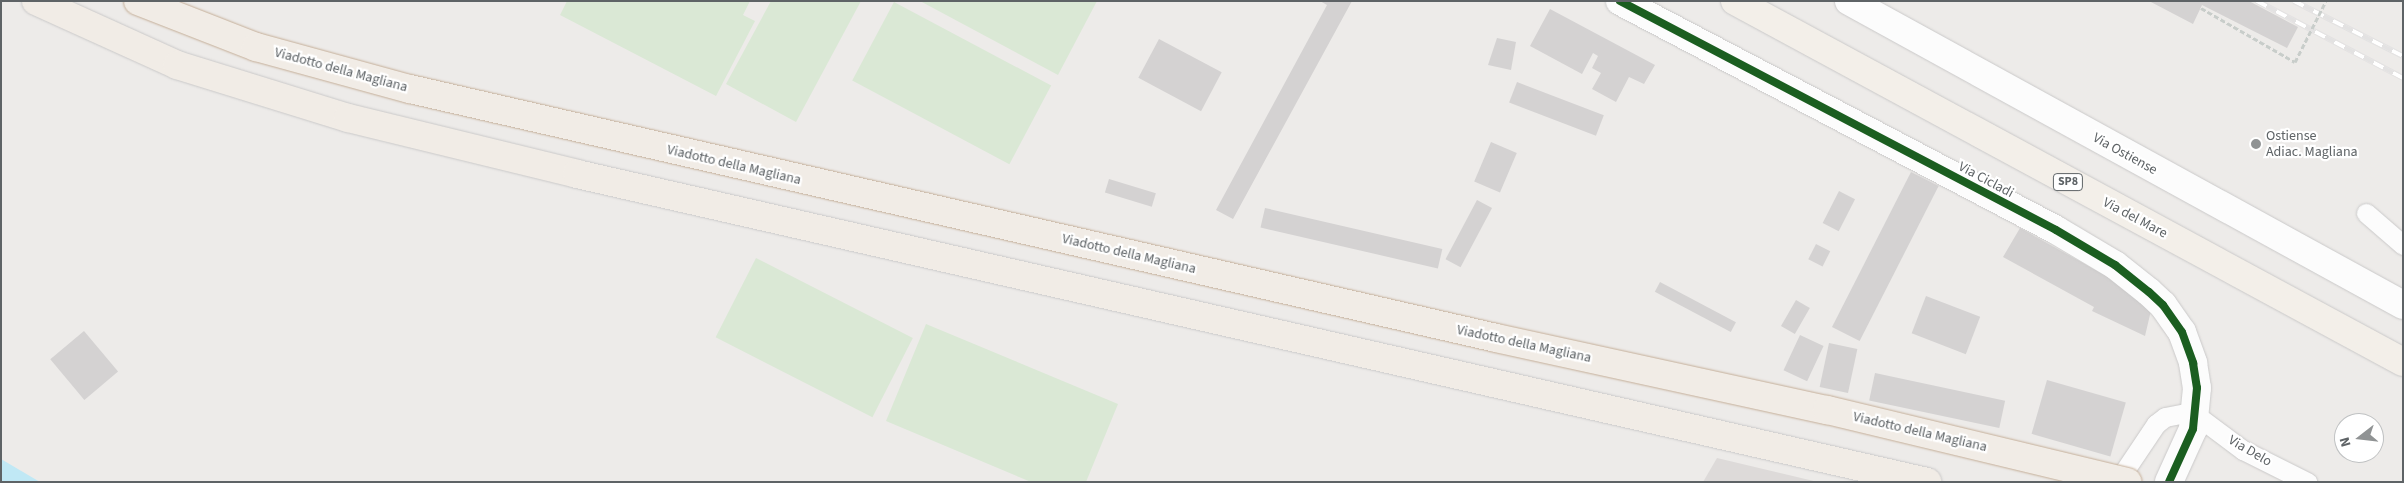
<!DOCTYPE html>
<style>
body{margin:0}
#map{position:relative;width:2404px;height:483px;overflow:hidden;background:#edebe9;font-family:"Source Sans 3",sans-serif}
div>[style]{position:absolute}
.industrial>*{inset:0;background:#dddad9}
.green>*{inset:0;background:#dae8d5;transform-origin:0 0}
.water>*{inset:0;background:#c0e8f5}
.building>*{inset:0;background:#d4d2d2;transform-origin:0 0}
.path>*{height:3px;margin-top:-1.5px;transform-origin:0;background:repeating-linear-gradient(90deg,#c8cdca 0 5px,transparent 0 7.5px)}
.roads{filter:drop-shadow(0 0 1px #cac9c9) drop-shadow(0 0 1px #cac9c9)}
.service>*{height:19px;margin:-9.5px;padding:0 9.5px;transform-origin:9.5px;border-radius:9.5px;background:#fcfcfc}
.tertiary>*{height:28px;margin:-14px;padding:0 14px;transform-origin:14px;border-radius:14px;background:#fcfcfc}
.secondary>*{height:28px;margin:-14px;padding:0 14px;transform-origin:14px;border-radius:14px;background:#fcfcfc}
.primary>*{height:28px;margin:-14px;padding:0 14px;transform-origin:14px;border-radius:14px;background:#f3efe9}
.trunk>*{height:28px;margin:-14px;padding:0 14px;transform-origin:14px;border-radius:14px;background:#f1ece6}
.rail>*{height:5.5px;margin-top:-2.75px;transform-origin:0;background:repeating-linear-gradient(90deg,#fff 0 11px,#e3e2e2 0 22px);box-sizing:border-box;border-block:1px solid #e3e2e2}
.path-bridge>*{height:3px;margin-top:-1.5px;transform-origin:0;background:repeating-linear-gradient(90deg,#c8cdca 0 5px,transparent 0 7.5px)}
.bridges{filter:drop-shadow(0 0 1px #c4ae98) drop-shadow(0 0 1px #c4ae98)}
.trunk-bridge>*{height:28px;margin:-14px;padding:0 14px;transform-origin:14px;border-radius:14px;background:#f1ece6}
.cycleway>*{height:8px;margin:-4px;padding:0 4px;transform-origin:4px;border-radius:4px;background:#1b5e20}
.dots>*{width:14px;height:14px;translate:-50% -50%;box-sizing:border-box;border:2px solid #fff;border-radius:50%}
span{translate:-50% -50%;white-space:nowrap;text-align:center;line-height:1.15;-webkit-text-stroke:4.5px #fff;paint-order:stroke}
.shield-label span{padding:1px 4px;background:#fff;border:1px solid;border-radius:4px;-webkit-text-stroke-width:0}
.shield-label{font-size:12px;color:#5e6366;font-weight:700}
.street-label{font-size:14px;color:#5e6366}
.poi-label{font-size:14px;color:#5e6366}
.left{translate:0 -50%;text-align:left}
.frame{position:absolute;inset:0;border:2px solid #5e6366;pointer-events:none}
.north{position:absolute;left:2334px;top:413px;width:50px;height:50px;box-sizing:border-box;background:#fff;border:1px solid #bfc1c2;border-radius:50%;rotate:254deg;font-size:14px;font-weight:700;line-height:20px;text-align:center;color:#5e6366}
.north::after{content:'';display:block;margin:auto;width:18px;height:22px;background:#909394;clip-path:polygon(50% 0,100% 100%,50% 72%,0 100%)}
</style>
<div id="map">
<div class="industrial">
<i style="clip-path:polygon(1717px 458px,1818px 482px,1703px 482px)"></i>
</div>
<div class="green">
<i style="clip-path:polygon(567px 1px,750px 1px,743px 15px,755px 21px,716px 96px,560px 15px)"></i>
<i style="clip-path:polygon(771px 1px,861px 1px,796px 122px,726px 84px)"></i>
<i style="clip-path:polygon(920px 1px,1097px 1px,1058px 75px)"></i>
<i style="left:894px;top:2px;width:178px;height:89px;rotate:28deg"></i>
<i style="left:756px;top:258px;width:176px;height:89px;rotate:27deg"></i>
<i style="clip-path:polygon(926px 324px,1118px 404px,1086px 482px,1031px 482px,886px 421px)"></i>
</div>
<div class="water">
<i style="clip-path:polygon(1px 459px,40px 482px,1px 482px)"></i>
</div>
<div class="building">
<i style="clip-path:polygon(1320px 1px,1352px 1px,1233px 219px,1216px 210px,1327px 5px)"></i>
<i style="clip-path:polygon(2149px 1px,2249px 1px,2298px 27px,2287px 48px,2202px 5px,2193px 24px)"></i>
<i style="clip-path:polygon(1550px 9px,1655px 65px,1644px 84px,1629px 77px,1616px 102px,1592px 89px,1601px 73px,1592px 68px,1598px 56px,1593px 53px,1582px 74px,1530px 46px)"></i>
<i style="clip-path:polygon(1497px 38px,1516px 42px,1511px 70px,1488px 65px)"></i>
<i style="left:1159px;top:39px;width:71px;height:44px;rotate:28deg"></i>
<i style="left:1517px;top:82px;width:93px;height:22px;rotate:21deg"></i>
<i style="left:1491px;top:142px;width:28px;height:43px;rotate:23deg"></i>
<i style="left:1911px;top:172px;width:31px;height:174px;rotate:27deg"></i>
<i style="left:1109px;top:179px;width:49px;height:14px;rotate:17deg"></i>
<i style="left:1839px;top:191px;width:18px;height:36px;rotate:27deg"></i>
<i style="left:1477px;top:200px;width:17px;height:67px;rotate:28deg"></i>
<i style="left:1265px;top:208px;width:182px;height:20px;rotate:13deg"></i>
<i style="clip-path:polygon(2020px 228px,2153px 302px,2145px 336px,2092px 311px,2094px 307px,2003px 257px)"></i>
<i style="left:1816px;top:244px;width:16px;height:17px;rotate:27deg"></i>
<i style="left:1660px;top:282px;width:86px;height:11px;rotate:28deg"></i>
<i style="left:1926px;top:296px;width:58px;height:40px;rotate:21deg"></i>
<i style="left:1796px;top:300px;width:16px;height:30px;rotate:30deg"></i>
<i style="left:84px;top:331px;width:53px;height:44px;rotate:50deg"></i>
<i style="left:1800px;top:335px;width:26px;height:39px;rotate:25deg"></i>
<i style="left:1829px;top:343px;width:29px;height:45px;rotate:12deg"></i>
<i style="left:1875px;top:373px;width:133px;height:28px;rotate:12deg"></i>
<i style="left:2047px;top:380px;width:82px;height:56px;rotate:16deg"></i>
</div>
<div class="path">
<i style="left:2201px;top:8px;width:108px;rotate:29.9deg"></i>
</div>
<div class="roads">
<div class="service">
<i style="left:2366px;top:213px;width:49px;rotate:40.9deg"></i>
<i style="left:2117px;top:482px;width:70px;rotate:-56.1deg"></i>
<i style="left:2156px;top:424px;width:11px;rotate:-38deg"></i>
<i style="left:2165px;top:417px;width:21px;rotate:-11deg"></i>
<i style="left:2186px;top:413px;width:10px;rotate:11deg"></i>
<i style="left:2196px;top:415px;width:59px;rotate:36.7deg"></i>
<i style="left:2243px;top:450px;width:72px;rotate:26.6deg"></i>
</div>
<div class="tertiary">
<i style="left:1620px;top:1px;width:492px;rotate:27.7deg"></i>
<i style="left:2056px;top:230px;width:69px;rotate:30.7deg"></i>
<i style="left:2115px;top:265px;width:43px;rotate:38.5deg"></i>
<i style="left:2149px;top:292px;width:19px;rotate:43deg"></i>
<i style="left:2163px;top:305px;width:33px;rotate:55deg"></i>
<i style="left:2182px;top:332px;width:33px;rotate:70deg"></i>
<i style="left:2193px;top:363px;width:25px;rotate:81deg"></i>
<i style="left:2197px;top:388px;width:41px;rotate:95.6deg"></i>
<i style="left:2193px;top:429px;width:58px;rotate:114.4deg"></i>
</div>
<div class="secondary">
<i style="left:1849px;top:1px;width:632px;rotate:28.76deg"></i>
</div>
<div class="primary">
<i style="left:1735px;top:1px;width:759px;rotate:28.39deg"></i>
</div>
<div class="trunk">
<i style="left:36px;top:1px;width:155px;rotate:24.4deg"></i>
<i style="left:177px;top:65px;width:179px;rotate:17.2deg"></i>
<i style="left:348px;top:118px;width:236px;rotate:13.7deg"></i>
<i style="left:577px;top:174px;width:1385px;rotate:12.85deg"></i>
</div>
</div>
<div class="rail">
<i style="left:2257px;top:1px;width:165px;rotate:27.8deg"></i>
<i style="left:2294px;top:1px;width:122px;rotate:26.8deg"></i>
</div>
<div class="path-bridge">
<i style="left:2295px;top:62px;width:68px;rotate:-63.1deg"></i>
</div>
<div class="bridges">
<div class="trunk-bridge">
<i style="left:138px;top:1px;width:127px;rotate:21.3deg"></i>
<i style="left:256px;top:47px;width:160px;rotate:15.3deg"></i>
<i style="left:410px;top:89px;width:1114px;rotate:12.91deg"></i>
<i style="left:1496px;top:338px;width:339px;rotate:12.3deg"></i>
<i style="left:1827px;top:410px;width:309px;rotate:13.5deg"></i>
</div>
</div>
<div class="cycleway">
<i style="left:1620px;top:1px;width:492px;rotate:27.7deg"></i>
<i style="left:2056px;top:230px;width:69px;rotate:30.7deg"></i>
<i style="left:2115px;top:265px;width:43px;rotate:38.5deg"></i>
<i style="left:2149px;top:292px;width:19px;rotate:43deg"></i>
<i style="left:2163px;top:305px;width:33px;rotate:55deg"></i>
<i style="left:2182px;top:332px;width:33px;rotate:70deg"></i>
<i style="left:2193px;top:363px;width:25px;rotate:81deg"></i>
<i style="left:2197px;top:388px;width:41px;rotate:95.6deg"></i>
<i style="left:2193px;top:429px;width:58px;rotate:114.4deg"></i>
</div>
<div class="dots">
<i style="left:2256px;top:144px;background:#909394"></i>
</div>
<div class="shield-label">
<span style="left:2068px;top:182px">SP8</span>
</div>
<div class="street-label">
<span style="left:341px;top:70px;rotate:15deg">Viadotto della Magliana</span>
<span style="left:2125px;top:154px;rotate:29deg">Via Ostiense</span>
<span style="left:734px;top:165px;rotate:13deg">Viadotto della Magliana</span>
<span style="left:1986px;top:180px;rotate:28deg">Via Cicladi</span>
<span style="left:2135px;top:218px;rotate:28deg">Via del Mare</span>
<span style="left:1129px;top:254px;rotate:13deg">Viadotto della Magliana</span>
<span style="left:1524px;top:344px;rotate:12deg">Viadotto della Magliana</span>
<span style="left:1920px;top:432px;rotate:13deg">Viadotto della Magliana</span>
<span style="left:2250px;top:451px;rotate:30deg">Via Delo</span>
</div>
<div class="poi-label">
<span class="left" style="left:2266px;top:144px">Ostiense<br>Adiac. Magliana</span>
</div>
<div class="frame"></div>
<div class="north">N</div>
</div>
